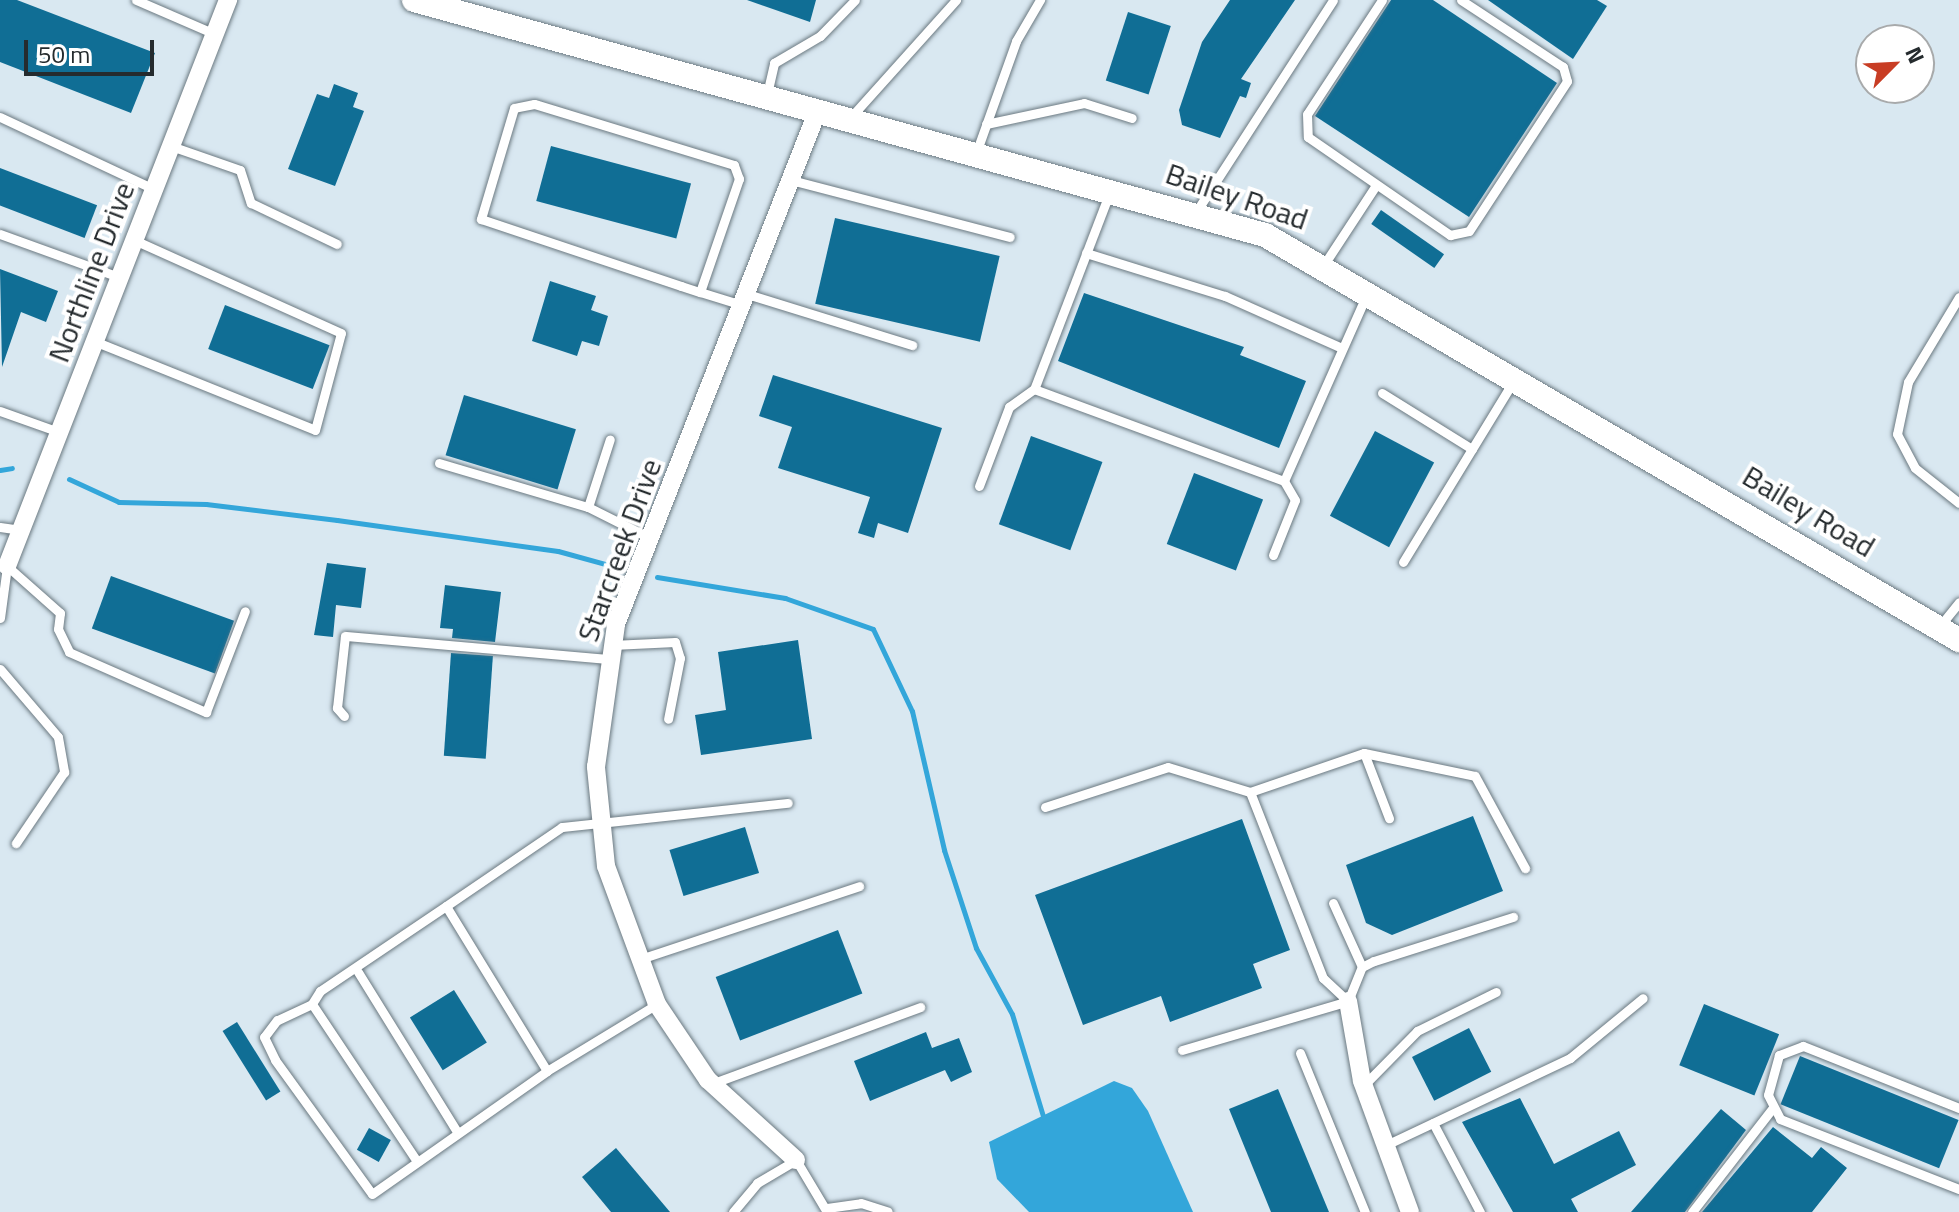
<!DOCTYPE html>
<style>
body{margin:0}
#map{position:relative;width:1959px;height:1212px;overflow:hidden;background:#d9e8f1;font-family:"Titillium Web",sans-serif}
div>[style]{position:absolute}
.water>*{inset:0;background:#33a6da}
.stream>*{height:5px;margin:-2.5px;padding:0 2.5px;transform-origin:2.5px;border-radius:2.5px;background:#33a6da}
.building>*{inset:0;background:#106e95;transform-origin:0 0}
.roads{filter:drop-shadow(0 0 2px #6b7981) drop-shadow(0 0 2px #6b7981)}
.service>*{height:9px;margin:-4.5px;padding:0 4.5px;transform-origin:4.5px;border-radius:4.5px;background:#fff}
.minor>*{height:18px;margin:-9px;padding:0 9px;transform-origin:9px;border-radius:9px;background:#fff}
.tertiary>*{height:24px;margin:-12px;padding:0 12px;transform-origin:12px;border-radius:12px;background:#fff}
span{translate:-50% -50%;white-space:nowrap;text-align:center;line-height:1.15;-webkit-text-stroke:8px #fff;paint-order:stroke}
.street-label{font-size:30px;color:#252b2e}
.north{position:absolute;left:1855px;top:24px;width:80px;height:80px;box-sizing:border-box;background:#fff;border:2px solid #a8aaab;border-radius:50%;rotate:66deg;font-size:22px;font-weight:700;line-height:32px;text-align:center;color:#252b2e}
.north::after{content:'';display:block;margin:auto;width:28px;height:36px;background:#c83d24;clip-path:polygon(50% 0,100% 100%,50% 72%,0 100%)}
.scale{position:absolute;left:24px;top:40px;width:130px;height:36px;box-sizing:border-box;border:4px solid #252b2e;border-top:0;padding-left:10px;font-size:24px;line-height:28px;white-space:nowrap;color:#252b2e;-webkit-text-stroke:6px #fff;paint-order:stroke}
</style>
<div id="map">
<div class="water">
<i style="clip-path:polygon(1114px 1081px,1132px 1088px,1148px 1111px,1193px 1212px,1029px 1212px,997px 1179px,989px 1142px)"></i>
</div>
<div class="stream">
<i style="left:0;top:470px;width:12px;rotate:-9deg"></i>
<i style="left:69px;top:479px;width:55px;rotate:24.7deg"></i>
<i style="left:119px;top:502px;width:87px;rotate:1.3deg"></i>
<i style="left:206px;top:504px;width:132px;rotate:7deg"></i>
<i style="left:337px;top:520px;width:223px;rotate:8deg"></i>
<i style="left:558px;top:551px;width:56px;rotate:15.5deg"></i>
<i style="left:657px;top:577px;width:130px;rotate:9.3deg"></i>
<i style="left:785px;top:598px;width:93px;rotate:19.4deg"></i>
<i style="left:873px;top:629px;width:91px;rotate:64.6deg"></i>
<i style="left:912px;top:711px;width:143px;rotate:77deg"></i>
<i style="left:944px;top:850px;width:103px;rotate:71.9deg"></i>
<i style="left:976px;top:948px;width:75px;rotate:61.4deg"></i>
<i style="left:1012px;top:1014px;width:107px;rotate:73.1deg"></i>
</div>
<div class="building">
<i style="clip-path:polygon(0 0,17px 0,155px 53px,131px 113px,0 62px)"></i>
<i style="clip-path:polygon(747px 0,816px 0,810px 22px)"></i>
<i style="clip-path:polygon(1230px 0,1295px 0,1241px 79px,1251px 83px,1246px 98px,1240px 96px,1220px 138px,1182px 125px,1179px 110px,1202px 42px)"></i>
<i style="clip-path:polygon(1391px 0,1433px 0,1557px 83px,1469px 217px,1315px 116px)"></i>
<i style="clip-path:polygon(1488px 0,1597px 0,1607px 6px,1573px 59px)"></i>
<i style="left:1128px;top:12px;width:45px;height:72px;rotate:18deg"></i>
<i style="clip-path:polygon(334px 84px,358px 93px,353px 107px,364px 111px,335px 186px,288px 169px,317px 94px,329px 98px)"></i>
<i style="left:551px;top:146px;width:145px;height:57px;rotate:15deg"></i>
<i style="left:0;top:168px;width:104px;height:35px;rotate:21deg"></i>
<i style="left:1381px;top:210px;width:77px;height:17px;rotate:35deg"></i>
<i style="left:835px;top:218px;width:169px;height:88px;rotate:13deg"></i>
<i style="clip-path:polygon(0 269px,58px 291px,46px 322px,21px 312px,2px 367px)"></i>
<i style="clip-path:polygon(550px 281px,596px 296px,591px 310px,608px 316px,599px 346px,582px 341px,577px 356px,532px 341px)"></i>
<i style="clip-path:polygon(1084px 293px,1244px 347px,1240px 355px,1306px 381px,1279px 448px,1058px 361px)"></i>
<i style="left:225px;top:305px;width:112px;height:47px;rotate:21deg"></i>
<i style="clip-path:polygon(773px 375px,942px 428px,908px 533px,878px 523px,874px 538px,858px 533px,870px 497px,778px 468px,792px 427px,759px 416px)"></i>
<i style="left:464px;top:395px;width:117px;height:63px;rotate:17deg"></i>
<i style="left:1375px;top:431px;width:67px;height:96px;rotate:28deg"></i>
<i style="left:1031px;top:436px;width:76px;height:94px;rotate:20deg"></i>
<i style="left:1194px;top:473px;width:74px;height:76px;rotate:21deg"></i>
<i style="clip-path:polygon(327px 563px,366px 568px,361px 608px,336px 605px,333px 637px,314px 635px)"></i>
<i style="left:111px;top:576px;width:131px;height:56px;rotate:20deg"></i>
<i style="clip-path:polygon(445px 585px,501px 592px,495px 642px,452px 638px,453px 629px,440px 628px)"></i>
<i style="clip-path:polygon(798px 640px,812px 739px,701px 755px,695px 715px,726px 710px,718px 652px)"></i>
<i style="left:451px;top:653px;width:42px;height:103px;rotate:4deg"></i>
<i style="clip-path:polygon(1473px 816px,1503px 891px,1392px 935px,1366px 923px,1346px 865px)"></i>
<i style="clip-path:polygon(1242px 819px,1290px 950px,1253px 964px,1262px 988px,1170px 1022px,1161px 996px,1083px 1025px,1035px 895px)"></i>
<i style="left:745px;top:827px;width:48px;height:79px;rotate:73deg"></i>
<i style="left:838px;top:930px;width:68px;height:131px;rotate:69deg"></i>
<i style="left:454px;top:990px;width:62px;height:52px;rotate:58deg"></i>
<i style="left:1704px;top:1004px;width:81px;height:66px;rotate:22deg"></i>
<i style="left:237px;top:1022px;width:82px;height:17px;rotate:58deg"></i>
<i style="left:1469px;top:1028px;width:49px;height:64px;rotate:63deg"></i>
<i style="clip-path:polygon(926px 1032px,932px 1048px,959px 1038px,972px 1072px,951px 1082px,945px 1070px,870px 1101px,854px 1061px)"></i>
<i style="left:1800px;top:1056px;width:171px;height:52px;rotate:22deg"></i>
<i style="clip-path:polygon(1278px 1089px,1329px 1212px,1271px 1212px,1229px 1109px)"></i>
<i style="clip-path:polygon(1520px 1098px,1554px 1164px,1619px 1131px,1636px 1165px,1571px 1199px,1578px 1212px,1513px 1212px,1462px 1122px)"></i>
<i style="clip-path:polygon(1721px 1109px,1746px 1130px,1685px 1212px,1631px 1212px)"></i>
<i style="clip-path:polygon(1773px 1127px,1812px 1158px,1821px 1147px,1847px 1168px,1812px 1212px,1702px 1212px)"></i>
<i style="left:369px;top:1128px;width:25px;height:25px;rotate:29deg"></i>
<i style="clip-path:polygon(616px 1148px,670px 1212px,611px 1212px,582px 1177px)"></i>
</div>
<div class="roads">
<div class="service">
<i style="left:136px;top:0;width:86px;rotate:23.3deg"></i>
<i style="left:1382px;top:0;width:136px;rotate:123.3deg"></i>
<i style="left:1307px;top:114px;width:23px;rotate:88deg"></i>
<i style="left:1308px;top:137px;width:173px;rotate:34.6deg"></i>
<i style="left:1450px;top:235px;width:19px;rotate:-12deg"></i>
<i style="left:1469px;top:231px;width:179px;rotate:-56.8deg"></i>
<i style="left:1567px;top:81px;width:15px;rotate:-106deg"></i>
<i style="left:1563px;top:67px;width:122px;rotate:-146.7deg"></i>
<i style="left:767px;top:94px;width:32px;rotate:-77deg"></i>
<i style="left:774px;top:63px;width:53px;rotate:-30.4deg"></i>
<i style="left:820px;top:36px;width:50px;rotate:-45.8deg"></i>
<i style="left:0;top:117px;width:170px;rotate:25.1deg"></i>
<i style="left:850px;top:118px;width:159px;rotate:-48.1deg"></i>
<i style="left:986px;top:124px;width:100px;rotate:-12.1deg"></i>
<i style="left:1084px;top:103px;width:50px;rotate:17.4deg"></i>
<i style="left:171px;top:146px;width:73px;rotate:19.2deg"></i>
<i style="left:240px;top:170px;width:35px;rotate:72deg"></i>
<i style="left:251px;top:203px;width:95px;rotate:25.5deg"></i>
<i style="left:976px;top:153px;width:119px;rotate:-70.3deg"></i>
<i style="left:1016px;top:41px;width:48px;rotate:-59.7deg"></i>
<i style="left:791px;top:180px;width:226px;rotate:14.6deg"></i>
<i style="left:1109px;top:194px;width:209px;rotate:111deg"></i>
<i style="left:1034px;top:389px;width:266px;rotate:20.2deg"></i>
<i style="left:1284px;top:481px;width:202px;rotate:-66.1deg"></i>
<i style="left:1196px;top:212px;width:252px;rotate:-57.1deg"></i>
<i style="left:0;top:234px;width:127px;rotate:19.9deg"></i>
<i style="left:1086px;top:253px;width:145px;rotate:17.2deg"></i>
<i style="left:1225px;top:296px;width:128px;rotate:24deg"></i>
<i style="left:1325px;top:263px;width:93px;rotate:-56.8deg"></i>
<i style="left:700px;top:292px;width:120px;rotate:-71deg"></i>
<i style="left:739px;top:179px;width:15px;rotate:-110deg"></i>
<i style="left:734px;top:165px;width:209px;rotate:-163deg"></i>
<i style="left:534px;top:104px;width:20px;rotate:169deg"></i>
<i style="left:514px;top:108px;width:116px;rotate:106.6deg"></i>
<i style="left:481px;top:219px;width:211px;rotate:18.5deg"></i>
<i style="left:681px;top:286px;width:20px;rotate:18deg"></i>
<i style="left:700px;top:292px;width:44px;rotate:17.2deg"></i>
<i style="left:747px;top:294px;width:173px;rotate:17.2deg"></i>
<i style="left:1959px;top:297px;width:99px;rotate:121deg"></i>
<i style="left:1908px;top:382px;width:53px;rotate:101.9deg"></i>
<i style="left:1897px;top:434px;width:38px;rotate:62deg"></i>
<i style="left:1915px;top:468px;width:56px;rotate:38.5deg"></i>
<i style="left:94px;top:341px;width:238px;rotate:21.9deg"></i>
<i style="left:315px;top:430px;width:100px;rotate:-75deg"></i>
<i style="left:341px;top:333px;width:227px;rotate:-155.8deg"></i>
<i style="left:1382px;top:393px;width:106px;rotate:31.9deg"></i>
<i style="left:0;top:411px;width:63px;rotate:19.6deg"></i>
<i style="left:439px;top:463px;width:155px;rotate:16.5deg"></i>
<i style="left:588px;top:507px;width:69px;rotate:26.6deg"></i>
<i style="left:979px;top:486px;width:85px;rotate:-69.2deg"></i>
<i style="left:1009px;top:407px;width:31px;rotate:-36deg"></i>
<i style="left:588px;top:507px;width:71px;rotate:-72.1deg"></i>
<i style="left:0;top:527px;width:21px;rotate:8deg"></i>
<i style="left:1273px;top:555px;width:59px;rotate:-68.2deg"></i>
<i style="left:1295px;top:500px;width:22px;rotate:-120deg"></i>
<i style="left:1403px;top:562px;width:211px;rotate:-58.6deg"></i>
<i style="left:7px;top:566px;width:71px;rotate:41.6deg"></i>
<i style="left:60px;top:613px;width:16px;rotate:97deg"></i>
<i style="left:58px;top:629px;width:25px;rotate:64deg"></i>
<i style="left:69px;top:652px;width:150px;rotate:23.7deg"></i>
<i style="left:206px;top:712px;width:108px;rotate:-68.9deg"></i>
<i style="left:0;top:618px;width:52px;rotate:-82.3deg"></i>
<i style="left:1939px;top:627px;width:32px;rotate:-51deg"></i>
<i style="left:612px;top:645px;width:63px;rotate:-2.7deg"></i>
<i style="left:675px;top:642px;width:17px;rotate:73deg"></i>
<i style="left:680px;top:658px;width:62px;rotate:101.1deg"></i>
<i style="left:0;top:669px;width:89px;rotate:49.5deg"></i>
<i style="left:58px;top:737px;width:36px;rotate:80deg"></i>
<i style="left:64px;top:772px;width:86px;rotate:124.1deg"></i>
<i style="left:344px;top:716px;width:11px;rotate:-131deg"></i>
<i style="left:337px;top:708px;width:72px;rotate:-83.7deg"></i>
<i style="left:345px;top:636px;width:265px;rotate:5deg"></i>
<i style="left:1364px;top:753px;width:70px;rotate:69deg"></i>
<i style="left:1250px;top:792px;width:120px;rotate:-18.9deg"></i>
<i style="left:1364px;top:753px;width:113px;rotate:11.7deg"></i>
<i style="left:1475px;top:776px;width:105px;rotate:61.5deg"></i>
<i style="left:1045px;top:807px;width:129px;rotate:-18deg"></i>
<i style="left:1168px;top:767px;width:86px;rotate:17deg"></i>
<i style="left:1250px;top:792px;width:200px;rotate:68.6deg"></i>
<i style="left:1323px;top:978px;width:34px;rotate:43deg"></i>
<i style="left:1333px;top:903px;width:70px;rotate:65.6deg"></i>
<i style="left:446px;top:906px;width:152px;rotate:146deg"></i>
<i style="left:320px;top:991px;width:15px;rotate:122deg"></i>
<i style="left:312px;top:1004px;width:38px;rotate:155deg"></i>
<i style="left:277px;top:1020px;width:21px;rotate:127deg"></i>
<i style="left:264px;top:1037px;width:25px;rotate:64deg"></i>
<i style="left:275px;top:1060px;width:165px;rotate:54.1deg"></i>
<i style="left:372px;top:1194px;width:214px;rotate:-35.1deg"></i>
<i style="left:640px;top:959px;width:231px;rotate:-18.4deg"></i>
<i style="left:358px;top:972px;width:186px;rotate:58.2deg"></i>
<i style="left:1348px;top:1001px;width:37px;rotate:-68deg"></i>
<i style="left:1362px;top:967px;width:13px;rotate:-27deg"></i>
<i style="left:1374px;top:961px;width:146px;rotate:-17.6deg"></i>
<i style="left:312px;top:1004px;width:187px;rotate:56.3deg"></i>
<i style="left:657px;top:1004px;width:129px;rotate:148.7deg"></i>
<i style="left:547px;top:1071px;width:193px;rotate:-121.5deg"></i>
<i style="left:446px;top:906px;width:140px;rotate:-34.3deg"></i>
<i style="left:562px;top:827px;width:227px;rotate:-6.1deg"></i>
<i style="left:1182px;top:1050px;width:173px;rotate:-16.4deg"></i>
<i style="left:1300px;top:1053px;width:172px;rotate:67.8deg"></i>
<i style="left:711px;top:1084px;width:223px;rotate:-20.2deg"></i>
<i style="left:1364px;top:1085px;width:76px;rotate:-45.5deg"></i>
<i style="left:1417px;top:1031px;width:88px;rotate:-26.3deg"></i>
<i style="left:1959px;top:1108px;width:168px;rotate:-158.3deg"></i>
<i style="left:1803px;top:1046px;width:26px;rotate:159deg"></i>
<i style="left:1779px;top:1055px;width:41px;rotate:105.4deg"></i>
<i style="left:1768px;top:1095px;width:27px;rotate:63deg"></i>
<i style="left:1780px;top:1119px;width:192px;rotate:21.4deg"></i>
<i style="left:1433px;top:1123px;width:101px;rotate:62.2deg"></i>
<i style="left:1386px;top:1145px;width:204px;rotate:-25.3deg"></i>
<i style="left:1570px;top:1058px;width:94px;rotate:-39.4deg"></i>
<i style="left:827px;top:1208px;width:34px;rotate:-8deg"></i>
<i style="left:861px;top:1203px;width:28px;rotate:18deg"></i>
<i style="left:733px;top:1212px;width:38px;rotate:-50deg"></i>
<i style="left:757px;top:1183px;width:45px;rotate:-30.5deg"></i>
<i style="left:796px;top:1160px;width:61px;rotate:59.2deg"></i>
<i style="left:1692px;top:1212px;width:130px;rotate:-52.2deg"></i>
</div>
<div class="minor">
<i style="left:7px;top:566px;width:608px;rotate:-68.67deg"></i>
<i style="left:1348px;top:1001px;width:81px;rotate:80.1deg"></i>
<i style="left:1362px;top:1081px;width:140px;rotate:69.9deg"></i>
<i style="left:796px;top:1160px;width:119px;rotate:-137.7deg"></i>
<i style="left:708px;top:1080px;width:92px;rotate:-123.9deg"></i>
<i style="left:657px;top:1004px;width:147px;rotate:-110.3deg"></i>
<i style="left:606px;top:866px;width:100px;rotate:-95.8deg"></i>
<i style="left:596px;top:767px;width:144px;rotate:-82deg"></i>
<i style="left:616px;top:624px;width:552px;rotate:-68.55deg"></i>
</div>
<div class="tertiary">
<i style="left:414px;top:0;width:883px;rotate:15.44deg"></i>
<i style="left:1265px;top:235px;width:804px;rotate:30.27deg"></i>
</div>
</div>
<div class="street-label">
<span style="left:1237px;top:196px;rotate:19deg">Bailey Road</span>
<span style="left:91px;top:272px;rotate:-69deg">Northline Drive</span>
<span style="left:1809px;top:511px;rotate:31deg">Bailey Road</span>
<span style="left:619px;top:550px;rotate:-70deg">Starcreek Drive</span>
</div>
<div class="north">N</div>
<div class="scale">50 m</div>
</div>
